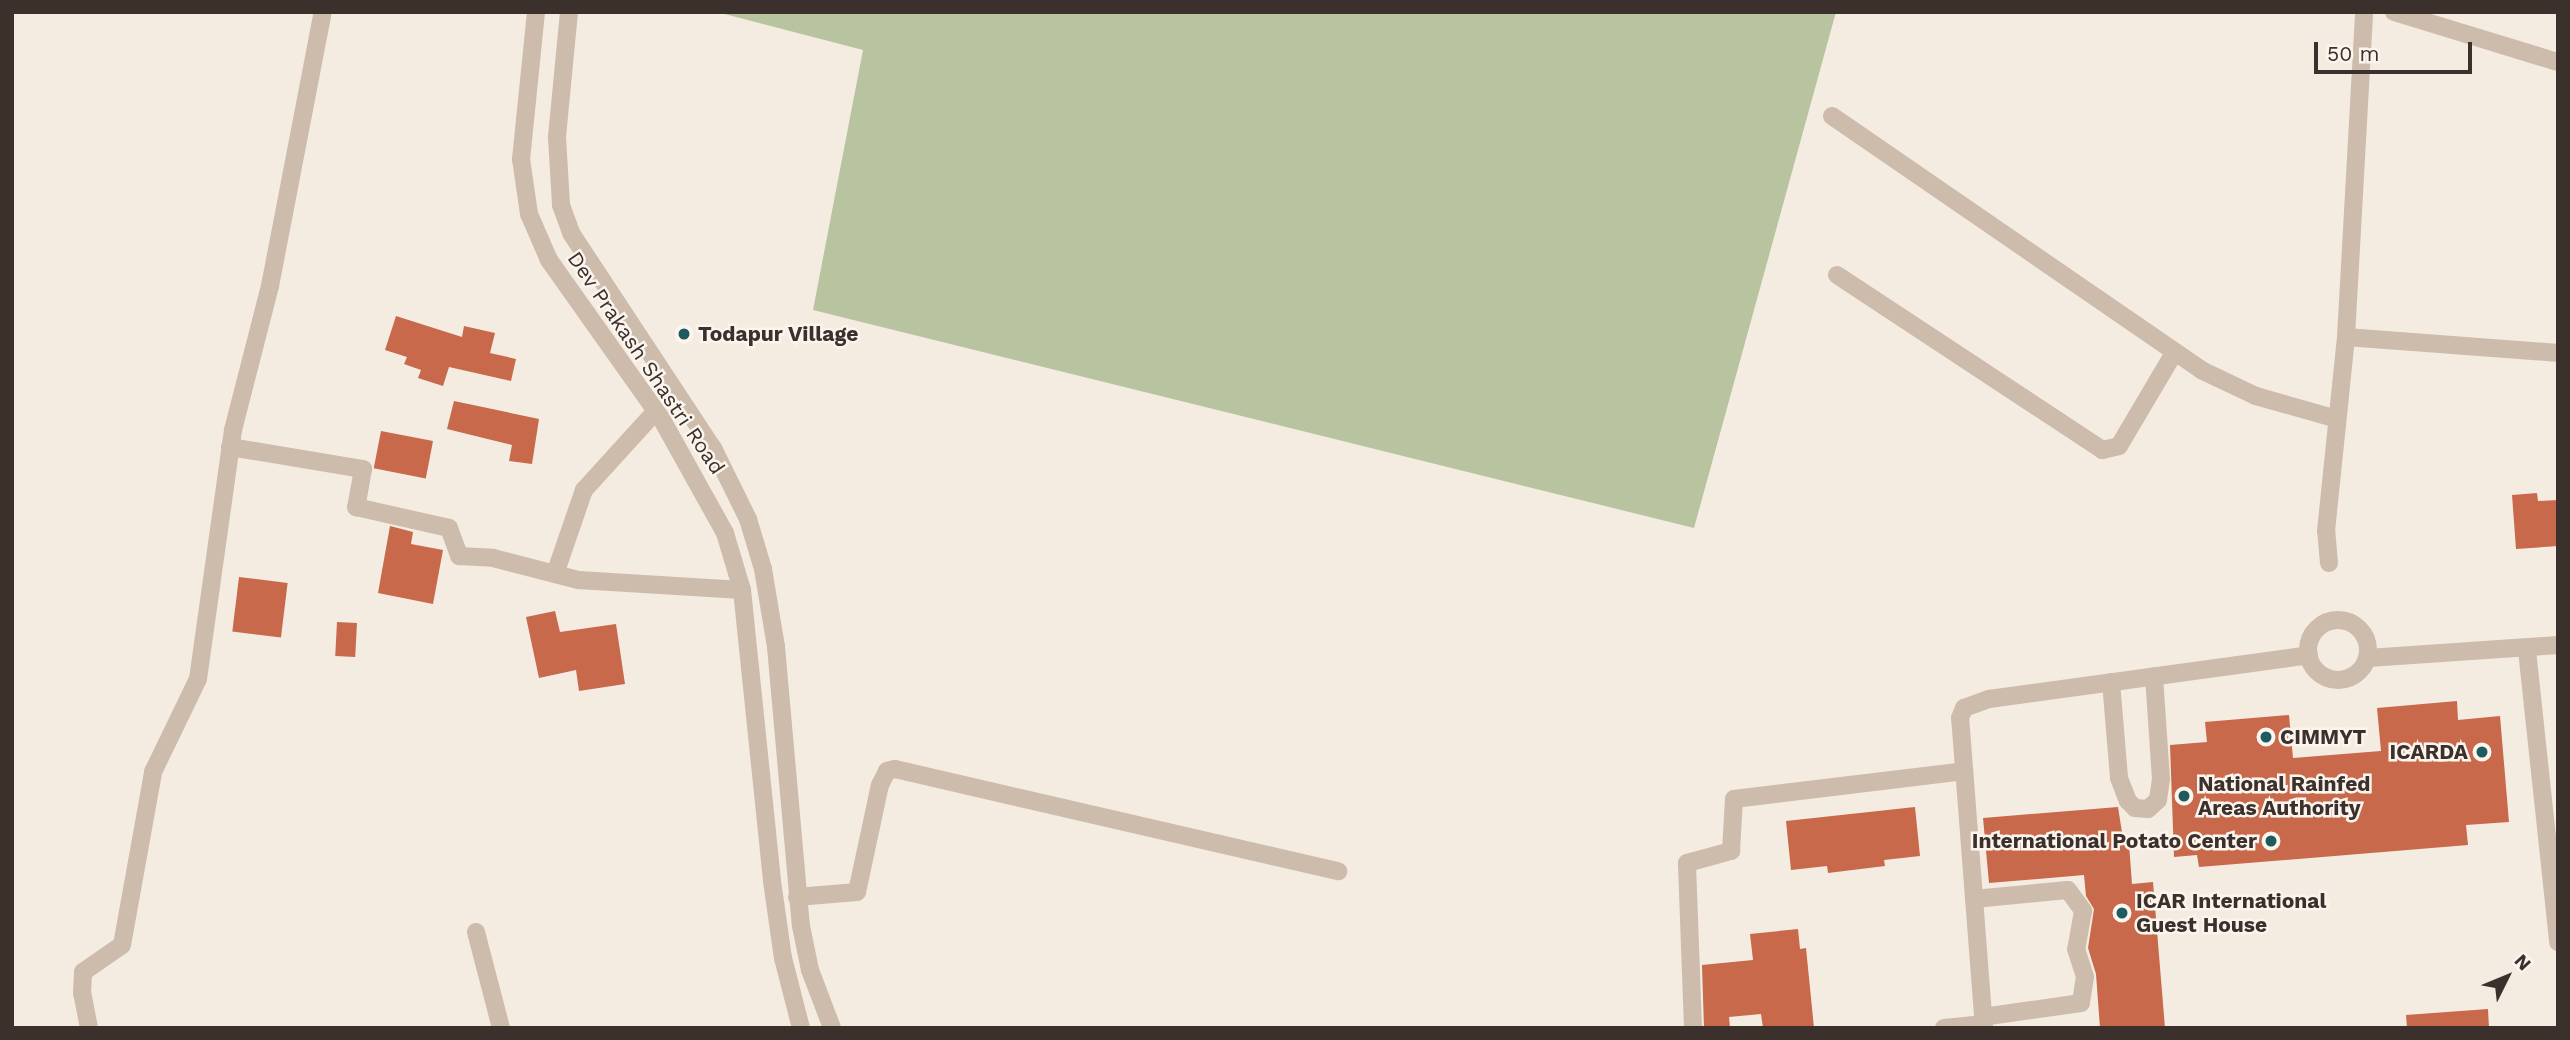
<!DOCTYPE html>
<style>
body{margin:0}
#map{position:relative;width:2570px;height:1040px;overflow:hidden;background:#f4ebe1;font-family:"Work Sans",sans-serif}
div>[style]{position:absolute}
.green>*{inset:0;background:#b8c4a0}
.building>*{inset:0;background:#c8694b;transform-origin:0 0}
.minor>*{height:18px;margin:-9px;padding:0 9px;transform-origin:9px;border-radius:9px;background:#cdbbac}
.minor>.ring{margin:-9px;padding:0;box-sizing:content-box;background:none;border:18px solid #cdbbac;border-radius:50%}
.dots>*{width:19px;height:19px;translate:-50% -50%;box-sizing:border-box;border:4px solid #fbf5ee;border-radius:50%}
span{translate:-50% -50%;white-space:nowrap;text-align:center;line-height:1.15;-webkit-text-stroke:5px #fbf5ee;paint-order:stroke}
.poi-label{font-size:21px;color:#3b302b;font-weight:700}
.left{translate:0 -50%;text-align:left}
.right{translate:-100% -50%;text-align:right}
.street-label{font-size:21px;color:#3b302b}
.frame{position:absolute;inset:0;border:14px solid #3b302b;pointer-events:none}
.north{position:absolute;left:2472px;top:942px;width:70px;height:70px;-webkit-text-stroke:5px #fbf5ee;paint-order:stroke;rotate:47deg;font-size:19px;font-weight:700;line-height:28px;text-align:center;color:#3b302b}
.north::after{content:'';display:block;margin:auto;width:24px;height:32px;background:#3b302b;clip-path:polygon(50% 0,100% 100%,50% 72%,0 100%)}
.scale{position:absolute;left:2314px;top:42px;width:158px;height:32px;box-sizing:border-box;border:4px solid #3b302b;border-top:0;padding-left:9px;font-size:21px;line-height:24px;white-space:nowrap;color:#3b302b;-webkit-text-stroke:5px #fbf5ee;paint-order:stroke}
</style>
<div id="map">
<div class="green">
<i style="clip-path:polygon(717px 12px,1836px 12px,1694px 528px,813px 310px,863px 50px)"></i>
</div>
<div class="building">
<i style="clip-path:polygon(396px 316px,462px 337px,464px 326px,495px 333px,490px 353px,516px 359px,511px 381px,449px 367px,443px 386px,418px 378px,421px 370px,404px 364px,407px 357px,385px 350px)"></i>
<i style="clip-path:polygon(454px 401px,539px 419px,532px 464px,509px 461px,512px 445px,447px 429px)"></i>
<i style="left:381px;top:431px;width:53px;height:38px;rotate:11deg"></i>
<i style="clip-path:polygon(2537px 493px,2538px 501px,2558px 500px,2558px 546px,2516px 549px,2512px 495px)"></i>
<i style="clip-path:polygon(390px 526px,413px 532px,411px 544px,443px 550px,433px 604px,378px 593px)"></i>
<i style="left:239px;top:577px;width:49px;height:55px;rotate:7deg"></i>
<i style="clip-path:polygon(555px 611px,560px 632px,616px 624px,625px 684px,579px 691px,576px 670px,539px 678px,526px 617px)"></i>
<i style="left:337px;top:622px;width:20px;height:34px;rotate:3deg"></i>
<i style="clip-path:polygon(2457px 701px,2458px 720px,2500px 716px,2509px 822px,2466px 825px,2468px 845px,2199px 867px,2197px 855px,2174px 857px,2170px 745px,2207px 742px,2205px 722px,2289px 715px,2293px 758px,2381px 751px,2377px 708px)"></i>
<i style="clip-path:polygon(1915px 807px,1920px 856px,1884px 860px,1885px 866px,1828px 873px,1827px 866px,1791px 870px,1786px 821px)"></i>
<i style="clip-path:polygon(2118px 807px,2124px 845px,2129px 844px,2132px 884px,2153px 882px,2165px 1028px,2100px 1028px,2096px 974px,2088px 948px,2094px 909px,2086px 896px,2084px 875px,1989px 883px,1983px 818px)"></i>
<i style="clip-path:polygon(1798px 929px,1800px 949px,1806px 948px,1814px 1028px,1763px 1028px,1761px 1014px,1729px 1017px,1730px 1028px,1704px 1028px,1702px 965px,1753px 960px,1750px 934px)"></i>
<i style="clip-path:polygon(2488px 1009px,2489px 1028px,2407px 1028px,2406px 1015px)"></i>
</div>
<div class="minor">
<i style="left:536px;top:12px;width:148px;rotate:95.8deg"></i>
<i style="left:521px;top:159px;width:56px;rotate:81.7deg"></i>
<i style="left:529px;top:214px;width:50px;rotate:66.5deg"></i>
<i style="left:549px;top:260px;width:194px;rotate:54.7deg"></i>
<i style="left:661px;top:418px;width:132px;rotate:60.9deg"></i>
<i style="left:725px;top:533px;width:59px;rotate:73.4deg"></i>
<i style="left:742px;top:590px;width:293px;rotate:84.1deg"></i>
<i style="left:772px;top:881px;width:78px;rotate:81.9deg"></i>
<i style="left:783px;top:958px;width:72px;rotate:75.6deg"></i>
<i style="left:569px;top:12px;width:126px;rotate:95.5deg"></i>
<i style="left:557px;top:137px;width:68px;rotate:86.6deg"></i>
<i style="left:561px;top:205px;width:30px;rotate:70deg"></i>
<i style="left:571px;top:233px;width:258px;rotate:56.6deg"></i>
<i style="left:713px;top:448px;width:79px;rotate:63.8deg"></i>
<i style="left:748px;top:519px;width:52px;rotate:73.3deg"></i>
<i style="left:763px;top:569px;width:79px;rotate:80.5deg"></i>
<i style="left:776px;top:647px;width:280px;rotate:84.9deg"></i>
<i style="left:801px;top:926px;width:45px;rotate:78.4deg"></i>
<i style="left:810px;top:970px;width:62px;rotate:69.2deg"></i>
<i style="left:2394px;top:12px;width:171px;rotate:17deg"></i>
<i style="left:1832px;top:116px;width:448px;rotate:34.5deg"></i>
<i style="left:2201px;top:370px;width:61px;rotate:25.3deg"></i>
<i style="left:2256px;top:396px;width:81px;rotate:15.8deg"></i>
<i style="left:1837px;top:275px;width:318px;rotate:33.4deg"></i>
<i style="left:2102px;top:450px;width:17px;rotate:-13deg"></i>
<i style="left:2119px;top:446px;width:108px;rotate:-59.4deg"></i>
<i style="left:2346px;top:337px;width:213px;rotate:4.3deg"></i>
<i style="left:230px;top:447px;width:135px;rotate:9.4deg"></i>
<i style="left:363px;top:469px;width:39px;rotate:100deg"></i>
<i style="left:356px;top:507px;width:95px;rotate:12.7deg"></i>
<i style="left:449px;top:528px;width:30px;rotate:70deg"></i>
<i style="left:459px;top:556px;width:34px;rotate:3deg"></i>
<i style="left:493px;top:558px;width:88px;rotate:14.5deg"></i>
<i style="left:578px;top:580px;width:164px;rotate:3.5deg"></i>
<i style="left:2329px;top:563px;width:32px;rotate:-95deg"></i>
<i style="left:2326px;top:531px;width:195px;rotate:-84.1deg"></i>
<i style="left:2346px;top:337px;width:325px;rotate:-86.8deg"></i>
<i style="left:555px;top:574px;width:89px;rotate:-71deg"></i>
<i style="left:584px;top:490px;width:107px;rotate:-47.7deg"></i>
<i class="ring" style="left:2308px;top:620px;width:42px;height:42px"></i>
<i style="left:2527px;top:650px;width:294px;rotate:83.9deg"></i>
<i style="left:2368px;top:658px;width:190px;rotate:-3.9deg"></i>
<i style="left:2111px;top:682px;width:96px;rotate:85.2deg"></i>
<i style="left:2119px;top:778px;width:25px;rotate:69deg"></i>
<i style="left:2128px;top:801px;width:10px;rotate:45deg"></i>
<i style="left:2135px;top:808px;width:13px;rotate:4deg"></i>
<i style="left:2148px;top:809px;width:13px;rotate:-42deg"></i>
<i style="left:2158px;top:800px;width:21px;rotate:-82deg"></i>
<i style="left:2161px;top:779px;width:103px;rotate:-93.9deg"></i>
<i style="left:797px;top:897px;width:60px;rotate:-4.8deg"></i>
<i style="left:857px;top:892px;width:109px;rotate:-77.9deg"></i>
<i style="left:880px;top:785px;width:16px;rotate:-63deg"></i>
<i style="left:887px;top:771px;width:8px;rotate:-14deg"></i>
<i style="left:895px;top:769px;width:455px;rotate:13deg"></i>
<i style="left:1974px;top:899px;width:94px;rotate:-5.5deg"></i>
<i style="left:2068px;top:890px;width:26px;rotate:54deg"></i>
<i style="left:2083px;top:911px;width:39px;rotate:100deg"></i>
<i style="left:2076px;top:949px;width:29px;rotate:72deg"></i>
<i style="left:2085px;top:977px;width:26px;rotate:99deg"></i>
<i style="left:2081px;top:1003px;width:99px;rotate:171.9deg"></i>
<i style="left:476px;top:932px;width:99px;rotate:75.4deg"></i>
<i style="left:89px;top:1028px;width:36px;rotate:-101deg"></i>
<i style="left:82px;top:993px;width:21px;rotate:-87deg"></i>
<i style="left:83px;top:972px;width:47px;rotate:-34.7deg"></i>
<i style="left:122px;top:945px;width:176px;rotate:-79.8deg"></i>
<i style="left:153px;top:772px;width:103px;rotate:-64.2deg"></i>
<i style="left:198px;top:679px;width:251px;rotate:-82deg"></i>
<i style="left:233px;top:430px;width:149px;rotate:-75.6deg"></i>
<i style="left:270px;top:286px;width:279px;rotate:-79.1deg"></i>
<i style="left:1693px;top:1028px;width:165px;rotate:-92.1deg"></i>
<i style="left:1687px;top:863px;width:46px;rotate:-15.3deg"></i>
<i style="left:1731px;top:851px;width:52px;rotate:-86.7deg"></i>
<i style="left:1734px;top:799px;width:232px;rotate:-6.9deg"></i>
<i style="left:1944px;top:1028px;width:40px;rotate:-5.7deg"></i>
<i style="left:1984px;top:1028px;width:311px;rotate:-94.4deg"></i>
<i style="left:1960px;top:718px;width:11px;rotate:-68deg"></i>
<i style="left:1964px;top:708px;width:27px;rotate:-20deg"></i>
<i style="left:1989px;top:699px;width:323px;rotate:-7.8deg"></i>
</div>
<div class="dots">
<i style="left:684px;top:334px;background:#1f5a5e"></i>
<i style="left:2266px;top:737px;background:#1f5a5e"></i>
<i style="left:2482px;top:752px;background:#1f5a5e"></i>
<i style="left:2184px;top:796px;background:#1f5a5e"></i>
<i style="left:2271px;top:841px;background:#1f5a5e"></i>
<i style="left:2122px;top:913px;background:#1f5a5e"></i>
</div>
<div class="poi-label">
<span class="left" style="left:698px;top:334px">Todapur Village</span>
<span class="left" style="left:2280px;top:737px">CIMMYT</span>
<span class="right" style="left:2468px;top:752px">ICARDA</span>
<span class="left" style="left:2198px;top:796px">National Rainfed<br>Areas Authority</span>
<span class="right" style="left:2257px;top:841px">International Potato Center</span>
<span class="left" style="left:2136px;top:913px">ICAR International<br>Guest House</span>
</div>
<div class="street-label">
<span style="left:646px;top:363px;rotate:56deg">Dev Prakash Shastri Road</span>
</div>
<div class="frame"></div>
<div class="north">N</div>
<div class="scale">50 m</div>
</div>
